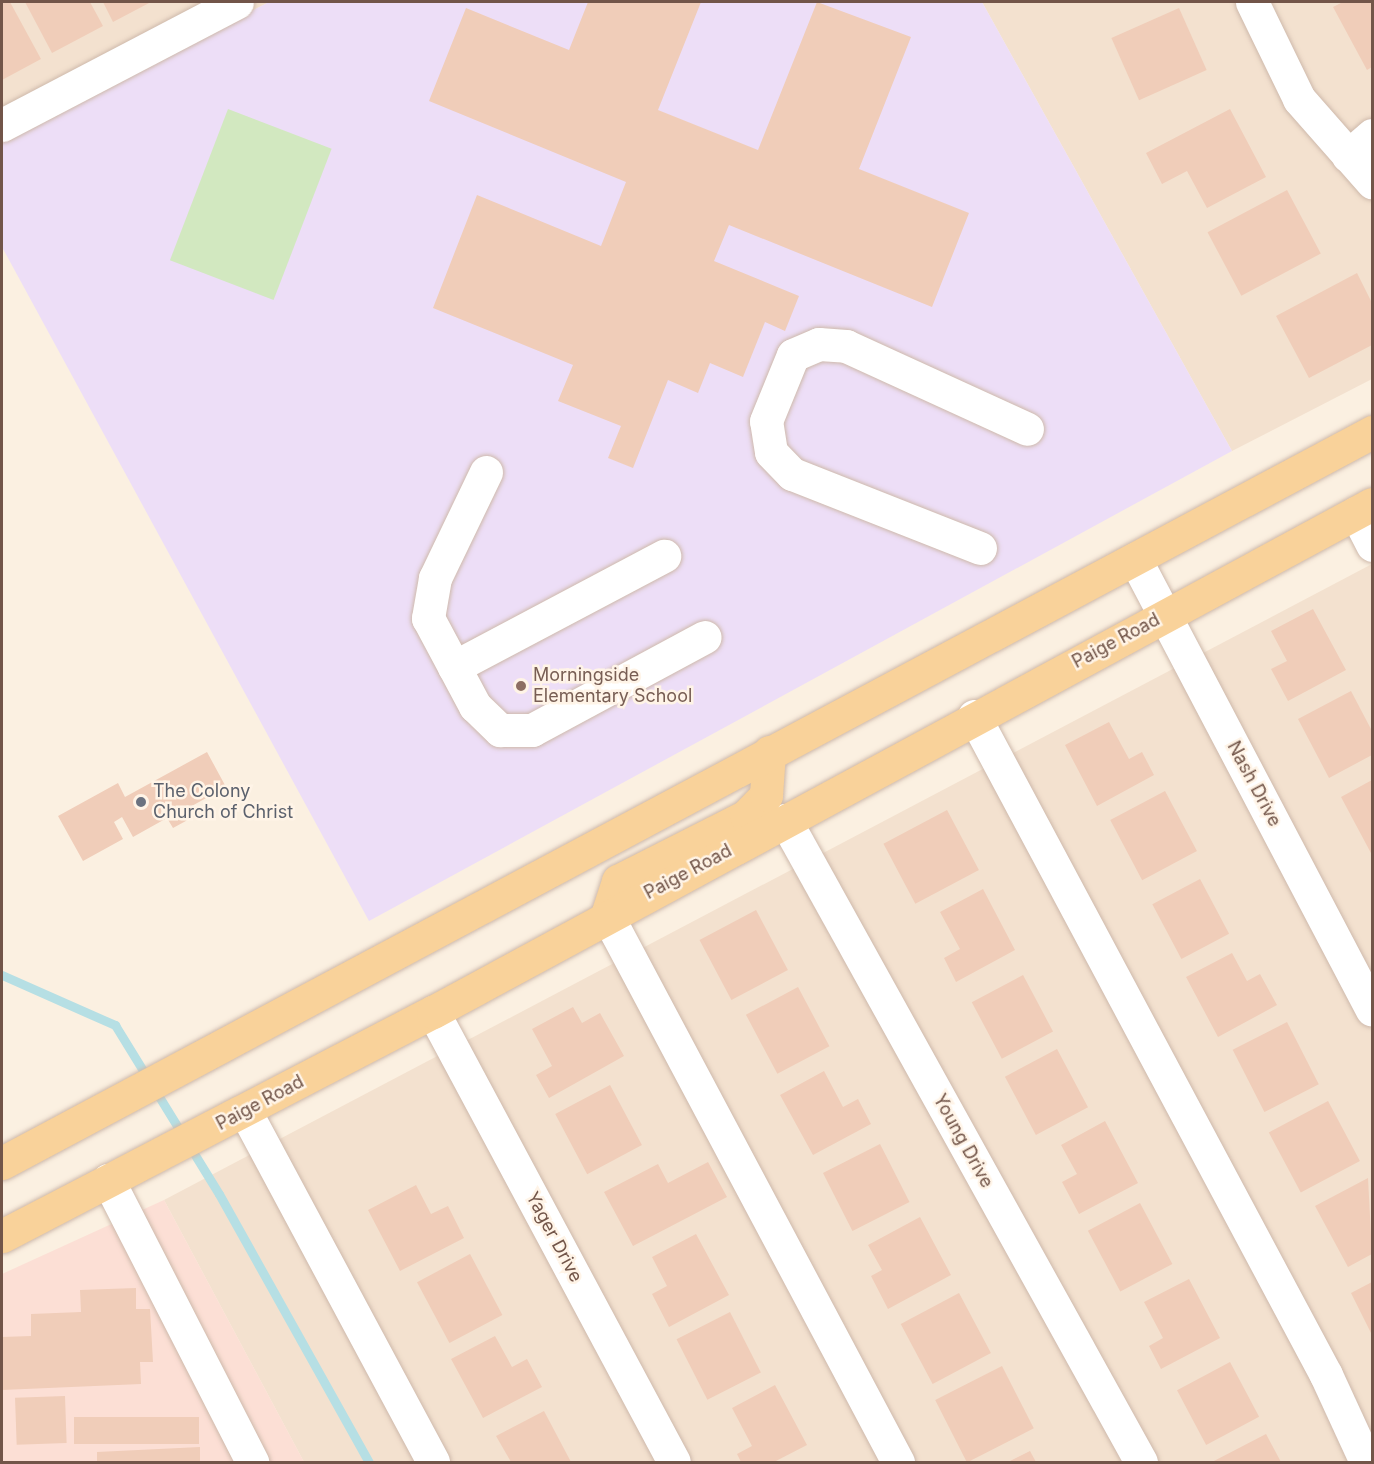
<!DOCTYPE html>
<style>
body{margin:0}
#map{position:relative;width:1374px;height:1464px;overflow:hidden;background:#fbf0e1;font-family:Inter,sans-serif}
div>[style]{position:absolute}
.residential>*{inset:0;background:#f3e1cf}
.commercial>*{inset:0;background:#fcdfd5}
.education>*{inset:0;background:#eddef7}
.green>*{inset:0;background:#d2e8c0;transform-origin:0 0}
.stream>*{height:9px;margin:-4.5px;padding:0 4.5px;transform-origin:4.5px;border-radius:4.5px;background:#b6dfe4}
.building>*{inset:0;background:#f0cdb9;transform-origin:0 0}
.roads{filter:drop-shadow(0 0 2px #ceb9ab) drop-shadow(0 0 2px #ceb9ab)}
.minor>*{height:33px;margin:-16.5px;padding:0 16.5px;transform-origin:16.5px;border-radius:16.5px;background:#fff}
.major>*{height:33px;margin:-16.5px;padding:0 16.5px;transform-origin:16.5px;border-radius:16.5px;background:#f9d29a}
.dots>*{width:16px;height:16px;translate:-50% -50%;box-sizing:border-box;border:3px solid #fff4e7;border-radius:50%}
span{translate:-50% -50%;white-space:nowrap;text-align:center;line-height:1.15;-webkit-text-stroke:5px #fff4e7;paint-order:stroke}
.street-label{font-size:18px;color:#725549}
.education-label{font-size:18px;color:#785e54}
.left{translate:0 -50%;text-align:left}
.worship-label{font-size:18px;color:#5b616d}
.frame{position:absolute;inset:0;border:3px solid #725549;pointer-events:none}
</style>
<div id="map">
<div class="residential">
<i style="clip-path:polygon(2px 2px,269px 2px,2px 141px)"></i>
<i style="clip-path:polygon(982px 2px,1372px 2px,1372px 379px,1232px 451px)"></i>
<i style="clip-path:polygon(1372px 564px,1372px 1462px,304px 1462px,164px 1200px)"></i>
</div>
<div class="commercial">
<i style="clip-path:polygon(164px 1200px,304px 1462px,2px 1462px,2px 1274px)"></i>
</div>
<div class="education">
<i style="clip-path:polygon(269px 2px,982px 2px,1232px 451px,369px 921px,2px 247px,2px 141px)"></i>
</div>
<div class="green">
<i style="left:228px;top:109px;width:111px;height:162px;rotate:21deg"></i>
</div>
<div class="stream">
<i style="left:2px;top:975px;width:124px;rotate:23.9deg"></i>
<i style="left:115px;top:1025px;width:198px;rotate:58.4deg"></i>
<i style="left:219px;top:1194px;width:307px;rotate:60.8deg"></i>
</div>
<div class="building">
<i style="clip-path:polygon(2px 2px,10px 2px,41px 59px,2px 80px)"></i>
<i style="clip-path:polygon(25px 2px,90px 2px,103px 26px,52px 53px)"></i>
<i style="clip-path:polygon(103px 2px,151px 2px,113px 22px)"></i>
<i style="clip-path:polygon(588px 2px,701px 2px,658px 110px,758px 150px,817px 2px,911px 37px,859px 169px,969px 213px,932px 307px,729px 225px,714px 261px,799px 296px,785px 331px,765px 322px,743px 377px,710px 363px,698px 393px,668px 380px,633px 468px,608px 458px,621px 426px,558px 401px,573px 365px,433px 308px,477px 195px,601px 246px,626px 182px,429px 101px,466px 8px,569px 50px)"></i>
<i style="clip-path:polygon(1343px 2px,1372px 2px,1372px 67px,1367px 70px,1333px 7px)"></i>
<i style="left:1179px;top:8px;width:68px;height:74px;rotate:66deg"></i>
<i style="clip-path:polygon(1230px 109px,1266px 177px,1207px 208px,1187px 171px,1162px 184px,1146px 153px)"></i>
<i style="left:1287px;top:190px;width:72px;height:90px;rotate:62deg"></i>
<i style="clip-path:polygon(1357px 273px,1372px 303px,1372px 345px,1309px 378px,1276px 316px)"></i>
<i style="clip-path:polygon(1313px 609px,1346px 670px,1288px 701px,1271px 669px,1287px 661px,1271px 631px)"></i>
<i style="clip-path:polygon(1351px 691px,1372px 731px,1372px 755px,1329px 778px,1298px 719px)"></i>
<i style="clip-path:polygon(1109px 722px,1129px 759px,1142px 752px,1154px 775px,1097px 806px,1065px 745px)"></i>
<i style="clip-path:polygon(207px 752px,226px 787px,190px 807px,195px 816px,173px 828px,167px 818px,133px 837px,122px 817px,114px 822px,123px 839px,83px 861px,58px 816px,118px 783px,125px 797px)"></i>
<i style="clip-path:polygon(1372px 780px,1372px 855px,1341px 797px)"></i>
<i style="left:1165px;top:791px;width:68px;height:62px;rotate:62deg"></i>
<i style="left:947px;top:810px;width:68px;height:72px;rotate:62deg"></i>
<i style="left:1200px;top:879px;width:62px;height:54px;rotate:62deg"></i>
<i style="clip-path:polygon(983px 889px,1015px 950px,956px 982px,944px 958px,960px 949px,940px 912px)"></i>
<i style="left:756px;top:910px;width:68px;height:64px;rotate:62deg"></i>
<i style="clip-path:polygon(1232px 953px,1247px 981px,1260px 974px,1277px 1005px,1218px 1037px,1186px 977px)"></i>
<i style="left:1023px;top:975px;width:64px;height:58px;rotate:62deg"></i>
<i style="left:798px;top:987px;width:67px;height:59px;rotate:62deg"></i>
<i style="clip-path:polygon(573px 1007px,582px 1023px,600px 1013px,624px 1056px,549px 1098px,536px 1075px,552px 1066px,532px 1029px)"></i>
<i style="left:1287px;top:1022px;width:70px;height:61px;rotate:63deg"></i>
<i style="left:1057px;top:1049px;width:66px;height:59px;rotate:62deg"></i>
<i style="clip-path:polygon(824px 1071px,843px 1107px,858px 1099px,871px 1124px,813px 1155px,780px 1095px)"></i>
<i style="left:610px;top:1085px;width:68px;height:62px;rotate:62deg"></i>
<i style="left:1328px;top:1101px;width:68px;height:67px;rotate:62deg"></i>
<i style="clip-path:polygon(1105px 1121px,1138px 1183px,1079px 1214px,1062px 1182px,1077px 1174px,1061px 1145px)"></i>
<i style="left:880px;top:1144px;width:65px;height:64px;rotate:63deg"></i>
<i style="clip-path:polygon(708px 1162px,727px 1197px,633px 1246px,604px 1192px,658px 1164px,668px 1183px)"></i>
<i style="clip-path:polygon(1368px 1178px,1372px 1254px,1348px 1267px,1315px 1206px)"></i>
<i style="clip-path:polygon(416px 1185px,431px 1214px,448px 1206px,464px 1238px,400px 1271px,368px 1210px)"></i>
<i style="left:1140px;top:1203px;width:69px;height:59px;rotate:62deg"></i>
<i style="clip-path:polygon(920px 1217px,951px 1275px,888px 1309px,871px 1276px,882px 1270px,868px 1245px)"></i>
<i style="clip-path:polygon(696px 1234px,729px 1295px,669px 1327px,652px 1294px,667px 1286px,652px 1257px)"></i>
<i style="left:470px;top:1254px;width:69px;height:60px;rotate:62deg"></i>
<i style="clip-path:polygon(1189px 1279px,1220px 1338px,1161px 1369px,1149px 1346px,1163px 1338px,1144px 1302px)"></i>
<i style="clip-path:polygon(1372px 1282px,1372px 1335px,1351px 1293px)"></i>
<i style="clip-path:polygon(136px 1288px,136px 1309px,150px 1309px,153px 1362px,140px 1362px,141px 1384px,2px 1390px,2px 1337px,31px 1336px,31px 1314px,81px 1312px,80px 1290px)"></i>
<i style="left:959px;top:1293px;width:68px;height:66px;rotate:62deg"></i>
<i style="left:730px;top:1312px;width:68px;height:60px;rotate:63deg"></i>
<i style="clip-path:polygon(495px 1336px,512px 1367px,527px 1359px,542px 1387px,483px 1418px,451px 1359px)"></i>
<i style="left:1230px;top:1362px;width:62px;height:60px;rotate:62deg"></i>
<i style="left:1002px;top:1366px;width:70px;height:75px;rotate:63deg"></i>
<i style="clip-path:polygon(775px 1385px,807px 1445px,774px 1462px,741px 1462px,737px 1454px,752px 1446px,732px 1408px)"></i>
<i style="left:65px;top:1396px;width:47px;height:50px;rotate:88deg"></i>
<i style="clip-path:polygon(544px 1411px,571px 1462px,511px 1462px,496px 1436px)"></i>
<i style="left:199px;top:1417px;width:27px;height:125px;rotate:90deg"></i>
<i style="clip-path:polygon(1266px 1434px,1281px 1462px,1212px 1462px)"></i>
<i style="clip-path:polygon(200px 1447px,200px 1462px,97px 1462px,97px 1452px)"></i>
<i style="clip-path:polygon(1030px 1451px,1036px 1462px,1008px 1462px)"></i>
</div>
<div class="roads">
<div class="minor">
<i style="left:1252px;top:2px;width:108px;rotate:64.1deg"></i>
<i style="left:1299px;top:99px;width:111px;rotate:48.7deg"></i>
<i style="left:2px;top:125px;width:265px;rotate:-27.6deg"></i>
<i style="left:1348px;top:156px;width:32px;rotate:-41deg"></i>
<i style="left:486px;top:472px;width:118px;rotate:115.7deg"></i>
<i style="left:435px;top:578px;width:41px;rotate:99.9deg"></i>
<i style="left:428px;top:618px;width:100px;rotate:61.9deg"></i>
<i style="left:475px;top:706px;width:35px;rotate:44deg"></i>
<i style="left:500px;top:730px;width:32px"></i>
<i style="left:532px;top:730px;width:196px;rotate:-28.3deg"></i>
<i style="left:1356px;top:513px;width:36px;rotate:63deg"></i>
<i style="left:980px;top:548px;width:202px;rotate:-158.5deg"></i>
<i style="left:792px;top:474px;width:30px;rotate:-134deg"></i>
<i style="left:771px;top:452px;width:31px;rotate:-99deg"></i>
<i style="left:766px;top:421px;width:71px;rotate:-67.8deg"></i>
<i style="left:793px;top:355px;width:28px;rotate:-23deg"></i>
<i style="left:819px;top:344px;width:27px;rotate:4deg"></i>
<i style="left:846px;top:346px;width:199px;rotate:24.6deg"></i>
<i style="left:1135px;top:559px;width:509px;rotate:62.28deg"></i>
<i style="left:454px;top:667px;width:238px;rotate:-27.9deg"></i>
<i style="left:974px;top:716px;width:747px;rotate:61.89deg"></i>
<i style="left:1326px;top:1375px;width:96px;rotate:65.3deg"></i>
<i style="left:785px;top:820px;width:734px;rotate:60.99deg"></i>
<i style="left:607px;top:915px;width:620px;rotate:61.99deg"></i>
<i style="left:433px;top:1012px;width:510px;rotate:61.83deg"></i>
<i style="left:245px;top:1111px;width:398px;rotate:61.8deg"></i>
<i style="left:108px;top:1180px;width:317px;rotate:62.9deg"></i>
</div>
<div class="major">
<i style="left:607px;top:915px;width:36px;rotate:-72deg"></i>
<i style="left:618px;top:881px;width:144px;rotate:-26.9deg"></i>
<i style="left:746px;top:816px;width:29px;rotate:-46deg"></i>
<i style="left:766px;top:795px;width:43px;rotate:-86deg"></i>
<i style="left:2px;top:1163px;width:1553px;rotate:-28.08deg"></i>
<i style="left:2px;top:1236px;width:486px;rotate:-27.5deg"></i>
<i style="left:433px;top:1012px;width:1068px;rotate:-28.41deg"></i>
</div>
</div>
<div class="dots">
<i style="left:521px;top:686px;background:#8d6e63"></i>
<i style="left:141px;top:802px;background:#6b7280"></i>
</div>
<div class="street-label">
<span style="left:1116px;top:641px;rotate:-28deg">Paige Road</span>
<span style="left:1254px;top:784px;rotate:62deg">Nash Drive</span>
<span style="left:688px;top:872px;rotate:-28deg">Paige Road</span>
<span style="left:260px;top:1103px;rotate:-28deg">Paige Road</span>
<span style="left:963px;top:1141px;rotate:61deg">Young Drive</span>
<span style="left:554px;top:1237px;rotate:62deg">Yager Drive</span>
</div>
<div class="education-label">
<span class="left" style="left:533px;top:686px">Morningside<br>Elementary School</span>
</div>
<div class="worship-label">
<span class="left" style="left:153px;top:802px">The Colony<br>Church of Christ</span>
</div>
<div class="frame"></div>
</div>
